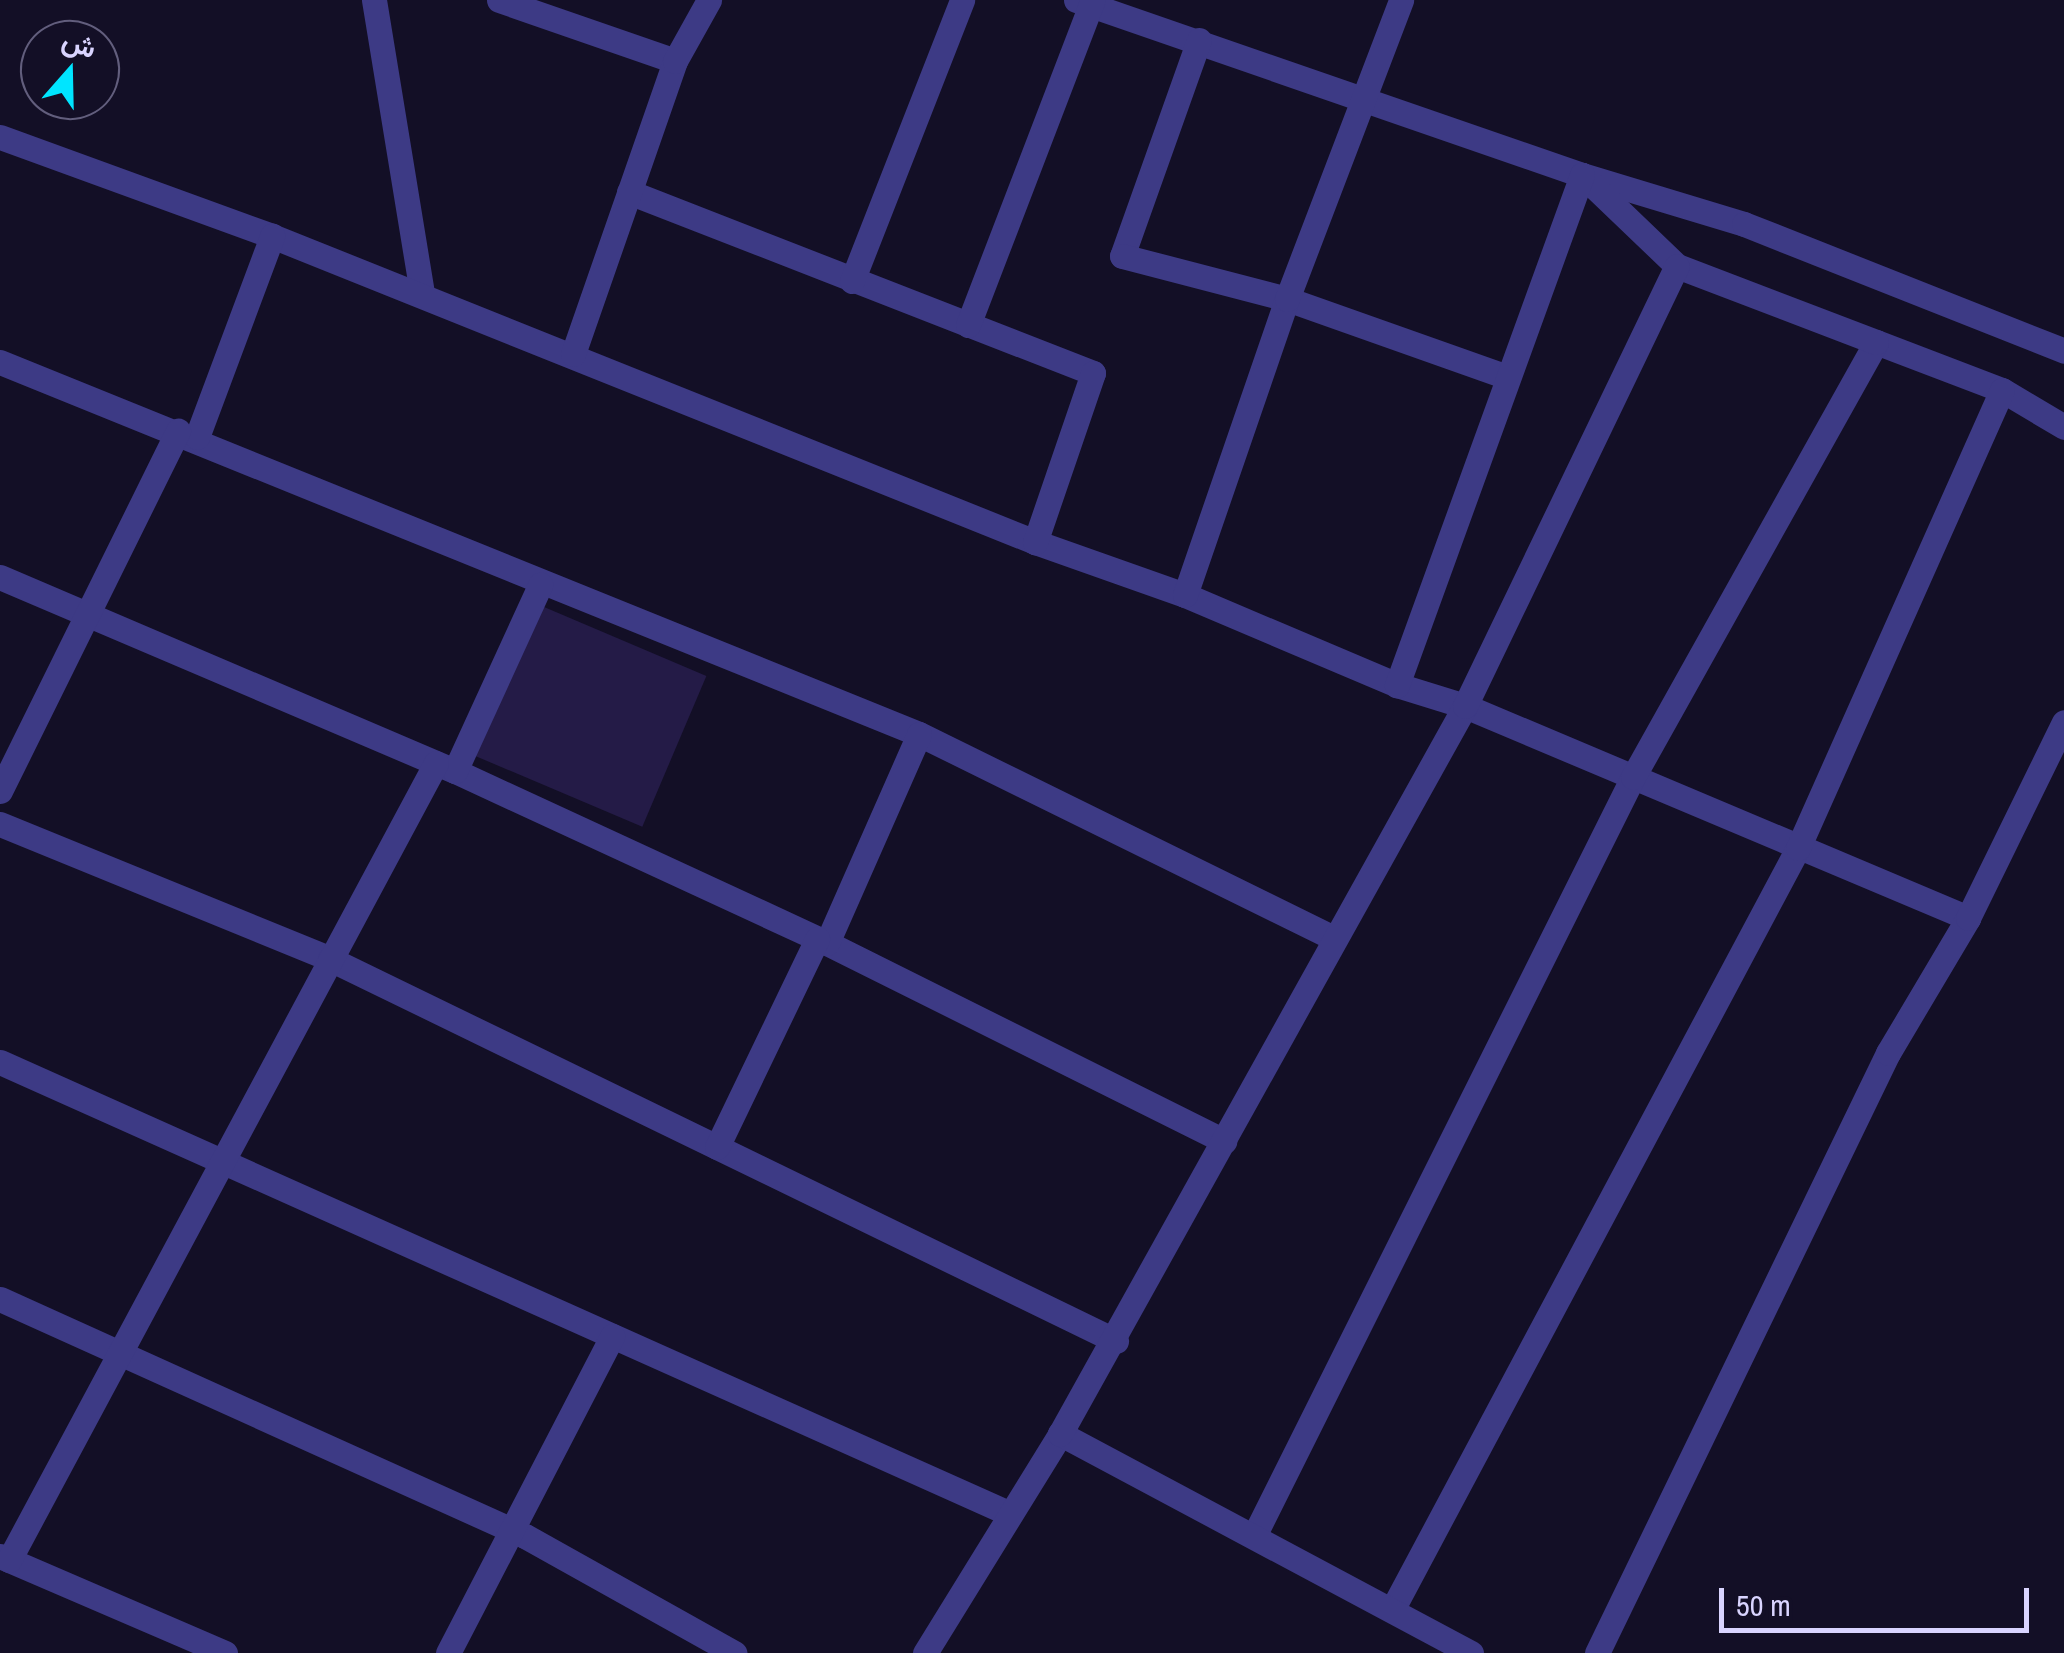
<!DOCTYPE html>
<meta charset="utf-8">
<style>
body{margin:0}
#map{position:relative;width:2064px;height:1653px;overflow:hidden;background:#130f26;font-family:"Archivo Narrow",Vazirmatn,sans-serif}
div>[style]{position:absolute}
.building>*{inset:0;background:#241b47;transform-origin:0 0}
.minor>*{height:25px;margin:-12.5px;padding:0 12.5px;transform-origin:12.5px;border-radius:12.5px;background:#3d3a85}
span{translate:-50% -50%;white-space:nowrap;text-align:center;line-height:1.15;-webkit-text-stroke:9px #130f26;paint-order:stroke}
.north{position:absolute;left:20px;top:20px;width:100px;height:100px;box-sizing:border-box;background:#130f26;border:2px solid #625e7d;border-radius:50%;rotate:20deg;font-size:28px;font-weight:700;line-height:40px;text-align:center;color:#d9d4ff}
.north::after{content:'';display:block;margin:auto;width:35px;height:45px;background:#00e5ff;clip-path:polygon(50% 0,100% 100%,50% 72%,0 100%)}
.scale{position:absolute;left:1719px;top:1588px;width:310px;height:45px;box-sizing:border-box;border:5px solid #d9d4ff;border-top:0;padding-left:12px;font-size:30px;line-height:35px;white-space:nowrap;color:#d9d4ff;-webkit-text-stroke:8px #130f26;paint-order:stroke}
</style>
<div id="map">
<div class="building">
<i style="left:537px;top:604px;width:184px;height:164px;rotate:23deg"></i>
</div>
<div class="minor">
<i style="left:374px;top:0;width:298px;rotate:80.7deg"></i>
<i style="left:499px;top:0;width:186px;rotate:19.1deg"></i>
<i style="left:1076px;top:0;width:535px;rotate:19.08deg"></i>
<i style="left:1582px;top:175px;width:169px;rotate:16.8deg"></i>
<i style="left:1744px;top:224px;width:344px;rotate:21.6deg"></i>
<i style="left:1199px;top:40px;width:229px;rotate:109.6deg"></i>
<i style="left:1122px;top:256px;width:171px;rotate:14.6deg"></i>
<i style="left:1287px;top:299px;width:230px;rotate:19.5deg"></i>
<i style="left:0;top:137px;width:289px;rotate:20deg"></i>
<i style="left:272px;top:236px;width:822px;rotate:21.85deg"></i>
<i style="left:1035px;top:542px;width:159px;rotate:19.5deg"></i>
<i style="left:1185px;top:595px;width:230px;rotate:23deg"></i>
<i style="left:1397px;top:685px;width:71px;rotate:17.2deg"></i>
<i style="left:1465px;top:706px;width:546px;rotate:22.85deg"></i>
<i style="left:629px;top:192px;width:498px;rotate:21.3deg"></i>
<i style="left:1093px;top:373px;width:179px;rotate:108.9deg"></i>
<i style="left:852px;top:281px;width:302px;rotate:-68.6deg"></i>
<i style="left:968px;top:325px;width:348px;rotate:-69deg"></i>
<i style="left:1876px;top:342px;width:135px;rotate:20.9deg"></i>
<i style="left:2002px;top:390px;width:72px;rotate:30.8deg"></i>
<i style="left:573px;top:354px;width:310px;rotate:-70.8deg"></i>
<i style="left:675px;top:61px;width:70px;rotate:-60.9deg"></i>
<i style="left:0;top:362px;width:991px;rotate:22.04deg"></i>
<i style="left:919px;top:734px;width:462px;rotate:26.2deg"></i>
<i style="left:197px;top:437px;width:215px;rotate:-69.5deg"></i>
<i style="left:0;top:577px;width:495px;rotate:23.1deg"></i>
<i style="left:455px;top:771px;width:410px;rotate:24.8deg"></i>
<i style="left:827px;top:943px;width:444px;rotate:26.5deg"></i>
<i style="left:1185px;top:595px;width:313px;rotate:-71deg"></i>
<i style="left:1287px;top:299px;width:320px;rotate:-69.1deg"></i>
<i style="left:455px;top:771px;width:205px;rotate:-65.4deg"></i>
<i style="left:0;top:791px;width:402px;rotate:-63.7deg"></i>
<i style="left:0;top:824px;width:357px;rotate:22.2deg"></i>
<i style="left:330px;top:959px;width:874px;rotate:25.92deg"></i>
<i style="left:827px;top:943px;width:228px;rotate:-66.2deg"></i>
<i style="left:0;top:1062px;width:1102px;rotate:24.1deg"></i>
<i style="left:717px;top:1147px;width:231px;rotate:-64.3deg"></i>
<i style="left:0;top:1299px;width:576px;rotate:24.3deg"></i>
<i style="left:525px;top:1536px;width:240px;rotate:29.2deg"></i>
<i style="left:1254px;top:1536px;width:848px;rotate:-63.47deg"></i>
<i style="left:1633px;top:777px;width:498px;rotate:-60.8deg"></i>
<i style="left:1876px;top:342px;width:213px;rotate:-159.1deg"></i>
<i style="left:1677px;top:266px;width:132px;rotate:-136.2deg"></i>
<i style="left:1582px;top:175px;width:543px;rotate:109.94deg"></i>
<i style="left:0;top:1556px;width:245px;rotate:23.3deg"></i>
<i style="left:9px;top:1560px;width:904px;rotate:-61.82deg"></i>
<i style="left:1392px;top:1610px;width:863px;rotate:-61.95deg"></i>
<i style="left:1798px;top:848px;width:501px;rotate:-65.99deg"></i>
<i style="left:448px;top:1653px;width:357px;rotate:-62.6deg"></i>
<i style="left:925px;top:1653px;width:257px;rotate:-58.3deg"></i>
<i style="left:1471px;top:1653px;width:466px;rotate:-151.9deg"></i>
<i style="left:1060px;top:1434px;width:833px;rotate:-60.91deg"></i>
<i style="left:1465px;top:706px;width:488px;rotate:-64.3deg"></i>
<i style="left:1597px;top:1653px;width:667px;rotate:-64.13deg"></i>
<i style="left:1888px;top:1053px;width:157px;rotate:-59.3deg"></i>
<i style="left:1968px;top:918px;width:218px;rotate:-63.9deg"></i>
</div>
<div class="north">ش</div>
<div class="scale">50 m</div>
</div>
